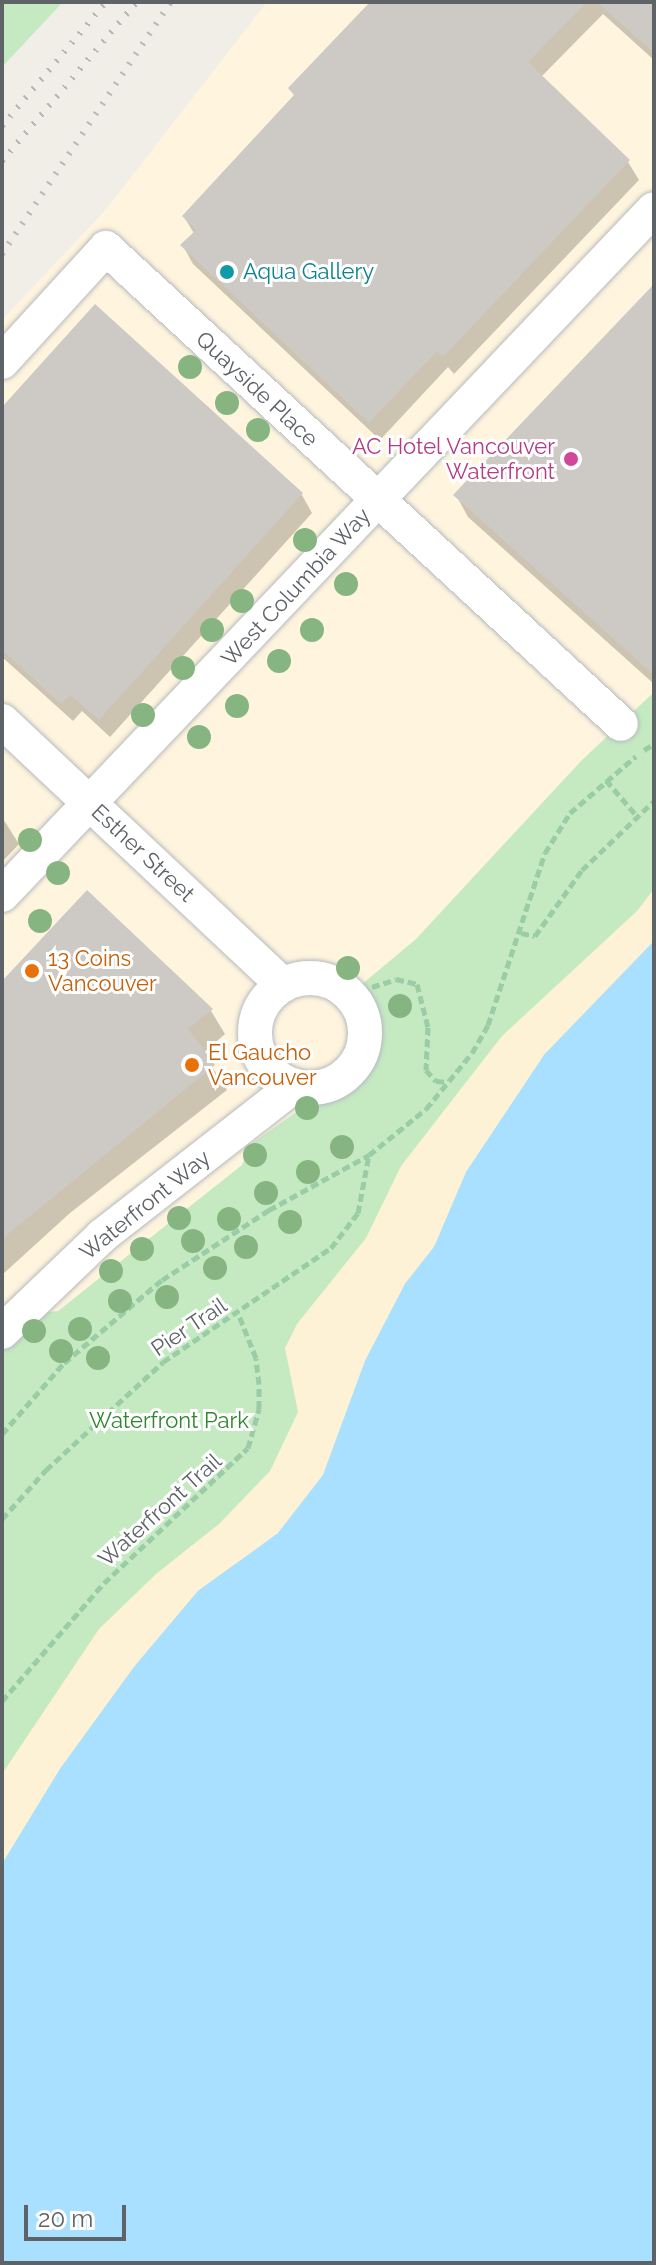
<!DOCTYPE html>
<style>
body{margin:0}
#map{position:relative;width:656px;height:2265px;overflow:hidden;background:#f1eee7;font-family:Raleway,sans-serif}
div>[style]{position:absolute}
.commercial>*{inset:0;background:#fff5de}
.green>*{inset:0;background:#c5eac2}
.sand>*{inset:0;background:#fdf2d6}
.water>*{inset:0;background:#a9dfff}
.shadow>*{inset:0;background:#0003}
.building>*{inset:0;background:#cdc9c4}
.path>*{height:5px;margin-top:-2.5px;transform-origin:0;background:repeating-linear-gradient(90deg,#9acca5 0 8px,transparent 0 12px)}
.roads{filter:drop-shadow(0 0 2px #b7babe) drop-shadow(0 0 2px #b7babe)}
.minor>*{height:34px;margin:-17px;padding:0 17px;transform-origin:17px;border-radius:17px;background:#fff}
.minor>.ring{margin:-17px;padding:0;box-sizing:content-box;background:none;border:34px solid #fff;border-radius:50%}
.rail>*{height:6px;margin-top:-3px;transform-origin:0;background:repeating-linear-gradient(90deg,#b6b7b8 0 2px,transparent 0 12px)}
.trees>*{width:24px;height:24px;margin:-12px;border-radius:50%;background:#87b582}
.dots>*{width:22px;height:22px;translate:-50% -50%;box-sizing:border-box;border:4px solid #fff;border-radius:50%}
span{translate:-50% -50%;white-space:nowrap;text-align:center;line-height:1.15;-webkit-text-stroke:6px #fff;paint-order:stroke}
.culture-label{font-size:22px;color:#0d838f}
.left{translate:0 -50%;text-align:left}
.street-label{font-size:22px;color:#5e6368}
.hotel-label{font-size:22px;color:#b23c85}
.right{translate:-100% -50%;text-align:right}
.food-label{font-size:22px;color:#c56008}
.park-label{font-size:22px;color:#30862f}
.frame{position:absolute;inset:0;border:4px solid #5e6368;pointer-events:none}
.scale{position:absolute;left:24px;top:2205px;width:102px;height:36px;box-sizing:border-box;border:4px solid #5e6368;border-top:0;padding-left:10px;font-size:24px;line-height:28px;white-space:nowrap;color:#5e6368;-webkit-text-stroke:6px #fff;paint-order:stroke}
</style>
<div id="map">
<div class="commercial">
<i style="clip-path:polygon(267px 2px,654px 2px,654px 941px,607px 990px,365px 1361px,323px 1475px,2px 1864px,2px 320px,104px 212px)"></i>
</div>
<div class="green">
<i style="clip-path:polygon(6px 2px,63px 2px,2px 67px,2px 7px)"></i>
<i style="clip-path:polygon(654px 692px,654px 941px,607px 990px,365px 1361px,323px 1475px,134px 1667px,2px 1864px,2px 1350px,40px 1313px,58px 1311px,242px 1165px,251px 1144px,305px 1106px,354px 1082px,370px 1063px,378px 1038px,376px 1012px,361px 985px,416px 939px,581px 761px)"></i>
</div>
<div class="sand">
<i style="clip-path:polygon(654px 889px,654px 941px,544px 1055px,434px 1247px,405px 1284px,365px 1361px,323px 1475px,278px 1533px,198px 1591px,134px 1667px,60px 1769px,2px 1864px,2px 1774px,99px 1629px,156px 1574px,219px 1524px,270px 1471px,298px 1412px,285px 1348px,297px 1324px,366px 1238px,401px 1166px,502px 1036px,637px 911px)"></i>
</div>
<div class="water">
<i style="clip-path:polygon(654px 941px,654px 2263px,2px 2263px,2px 1864px,60px 1769px,134px 1667px,198px 1591px,278px 1533px,323px 1475px,365px 1361px,405px 1284px,434px 1247px,466px 1172px,544px 1055px)"></i>
</div>
<div class="shadow">
<i style="clip-path:polygon(372px 2px,654px 2px,654px 60px,603px 14px,541px 77px,628px 162px,639px 180px,454px 374px,448px 367px,380px 440px,193px 264px,183px 246px,195px 235px,184px 217px,295px 97px)"></i>
<i style="clip-path:polygon(654px 290px,654px 684px,468px 517px,456px 495px)"></i>
<i style="clip-path:polygon(96px 306px,302px 495px,312px 513px,110px 737px,82px 711px,73px 721px,2px 657px,2px 410px)"></i>
<i style="clip-path:polygon(2px 817px,19px 844px,2px 862px)"></i>
<i style="clip-path:polygon(87px 893px,211px 1011px,225px 1034px,203px 1053px,227px 1090px,70px 1213px,2px 1275px,2px 984px)"></i>
</div>
<div class="building">
<i style="clip-path:polygon(370px 2px,587px 2px,528px 62px,630px 160px,443px 357px,437px 351px,369px 423px,180px 245px,196px 230px,182px 216px,294px 95px,288px 88px)"></i>
<i style="clip-path:polygon(597px 2px,654px 2px,654px 53px)"></i>
<i style="clip-path:polygon(654px 284px,654px 675px,453px 495px)"></i>
<i style="clip-path:polygon(95px 304px,303px 493px,99px 720px,70px 695px,61px 704px,2px 650px,2px 407px)"></i>
<i style="clip-path:polygon(87px 890px,213px 1009px,188px 1029px,215px 1065px,2px 1239px,2px 981px)"></i>
</div>
<div class="path">
<i style="left:644px;top:750px;width:12px;rotate:-31deg"></i>
<i style="left:606px;top:780px;width:46px;rotate:49.4deg"></i>
<i style="left:521px;top:933px;width:14px;rotate:12deg"></i>
<i style="left:535px;top:936px;width:81px;rotate:-54.5deg"></i>
<i style="left:582px;top:870px;width:100px;rotate:-43.8deg"></i>
<i style="left:372px;top:987px;width:25px;rotate:-18deg"></i>
<i style="left:396px;top:979px;width:22px;rotate:13deg"></i>
<i style="left:417px;top:984px;width:44px;rotate:75.7deg"></i>
<i style="left:428px;top:1027px;width:43px;rotate:92.7deg"></i>
<i style="left:426px;top:1070px;width:15px;rotate:48deg"></i>
<i style="left:436px;top:1081px;width:12px;rotate:5deg"></i>
<i style="left:2px;top:1434px;width:94px;rotate:-48.9deg"></i>
<i style="left:64px;top:1363px;width:128px;rotate:-40.3deg"></i>
<i style="left:162px;top:1280px;width:128px;rotate:-33.2deg"></i>
<i style="left:269px;top:1210px;width:114px;rotate:-28.8deg"></i>
<i style="left:369px;top:1155px;width:73px;rotate:-38.9deg"></i>
<i style="left:426px;top:1109px;width:72px;rotate:-50.6deg"></i>
<i style="left:472px;top:1053px;width:32px;rotate:-60deg"></i>
<i style="left:488px;top:1025px;width:181px;rotate:-71.7deg"></i>
<i style="left:545px;top:853px;width:47px;rotate:-58deg"></i>
<i style="left:570px;top:813px;width:87px;rotate:-40.8deg"></i>
<i style="left:2px;top:1519px;width:66px;rotate:-48.1deg"></i>
<i style="left:46px;top:1470px;width:159px;rotate:-42.7deg"></i>
<i style="left:163px;top:1362px;width:203px;rotate:-34.2deg"></i>
<i style="left:331px;top:1248px;width:44px;rotate:-52.4deg"></i>
<i style="left:358px;top:1213px;width:59px;rotate:-79.3deg"></i>
<i style="left:2px;top:1701px;width:156px;rotate:-49.2deg"></i>
<i style="left:104px;top:1583px;width:197px;rotate:-43.2deg"></i>
<i style="left:248px;top:1448px;width:41px;rotate:-74.2deg"></i>
<i style="left:259px;top:1409px;width:25px;rotate:-90deg"></i>
<i style="left:259px;top:1384px;width:26px;rotate:-97deg"></i>
<i style="left:256px;top:1358px;width:48px;rotate:-111.8deg"></i>
</div>
<div class="roads">
<div class="minor">
<i style="left:2px;top:362px;width:154px;rotate:-47.6deg"></i>
<i style="left:106px;top:248px;width:701px;rotate:42.75deg"></i>
<i style="left:2px;top:721px;width:386px;rotate:43.2deg"></i>
<i style="left:2px;top:895px;width:946px;rotate:-46.46deg"></i>
<i class="ring" style="left:255px;top:978px;width:76px;height:76px"></i>
<i style="left:2px;top:1332px;width:139px;rotate:-43.8deg"></i>
<i style="left:102px;top:1236px;width:244px;rotate:-38deg"></i>
</div>
</div>
<div class="rail">
<i style="left:2px;top:126px;width:162px;rotate:-50deg"></i>
<i style="left:2px;top:161px;width:209px;rotate:-49.7deg"></i>
<i style="left:2px;top:254px;width:303px;rotate:-56.2deg"></i>
</div>
<div class="trees">
<i style="left:190px;top:367px"></i>
<i style="left:227px;top:403px"></i>
<i style="left:258px;top:430px"></i>
<i style="left:305px;top:540px"></i>
<i style="left:346px;top:584px"></i>
<i style="left:242px;top:601px"></i>
<i style="left:212px;top:630px"></i>
<i style="left:312px;top:630px"></i>
<i style="left:279px;top:661px"></i>
<i style="left:183px;top:668px"></i>
<i style="left:237px;top:706px"></i>
<i style="left:143px;top:715px"></i>
<i style="left:199px;top:737px"></i>
<i style="left:30px;top:840px"></i>
<i style="left:58px;top:873px"></i>
<i style="left:40px;top:921px"></i>
<i style="left:348px;top:968px"></i>
<i style="left:400px;top:1006px"></i>
<i style="left:307px;top:1108px"></i>
<i style="left:342px;top:1147px"></i>
<i style="left:255px;top:1155px"></i>
<i style="left:308px;top:1172px"></i>
<i style="left:266px;top:1193px"></i>
<i style="left:179px;top:1218px"></i>
<i style="left:229px;top:1219px"></i>
<i style="left:290px;top:1222px"></i>
<i style="left:193px;top:1241px"></i>
<i style="left:246px;top:1247px"></i>
<i style="left:142px;top:1249px"></i>
<i style="left:215px;top:1268px"></i>
<i style="left:111px;top:1271px"></i>
<i style="left:167px;top:1297px"></i>
<i style="left:120px;top:1301px"></i>
<i style="left:80px;top:1329px"></i>
<i style="left:34px;top:1331px"></i>
<i style="left:61px;top:1351px"></i>
<i style="left:98px;top:1358px"></i>
</div>
<div class="dots">
<i style="left:227px;top:272px;background:#0f9aa8"></i>
<i style="left:571px;top:459px;background:#d1479c"></i>
<i style="left:32px;top:971px;background:#e8710a"></i>
<i style="left:192px;top:1065px;background:#e8710a"></i>
</div>
<div class="culture-label">
<span class="left" style="left:243px;top:272px">Aqua Gallery</span>
</div>
<div class="street-label">
<span style="left:257px;top:389px;rotate:43deg">Quayside Place</span>
<span style="left:296px;top:587px;rotate:-47deg">West Columbia Way</span>
<span style="left:143px;top:853px;rotate:43deg">Esther Street</span>
<span style="left:145px;top:1205px;rotate:-39deg">Waterfront Way</span>
<span style="left:189px;top:1327px;rotate:-34deg">Pier Trail</span>
<span style="left:160px;top:1510px;rotate:-42deg">Waterfront Trail</span>
</div>
<div class="hotel-label">
<span class="right" style="left:555px;top:459px">AC Hotel Vancouver<br>Waterfront</span>
</div>
<div class="food-label">
<span class="left" style="left:48px;top:971px">13 Coins<br>Vancouver</span>
<span class="left" style="left:208px;top:1065px">El Gaucho<br>Vancouver</span>
</div>
<div class="park-label">
<span style="left:169px;top:1421px">Waterfront Park</span>
</div>
<div class="frame"></div>
<div class="scale">20 m</div>
</div>
